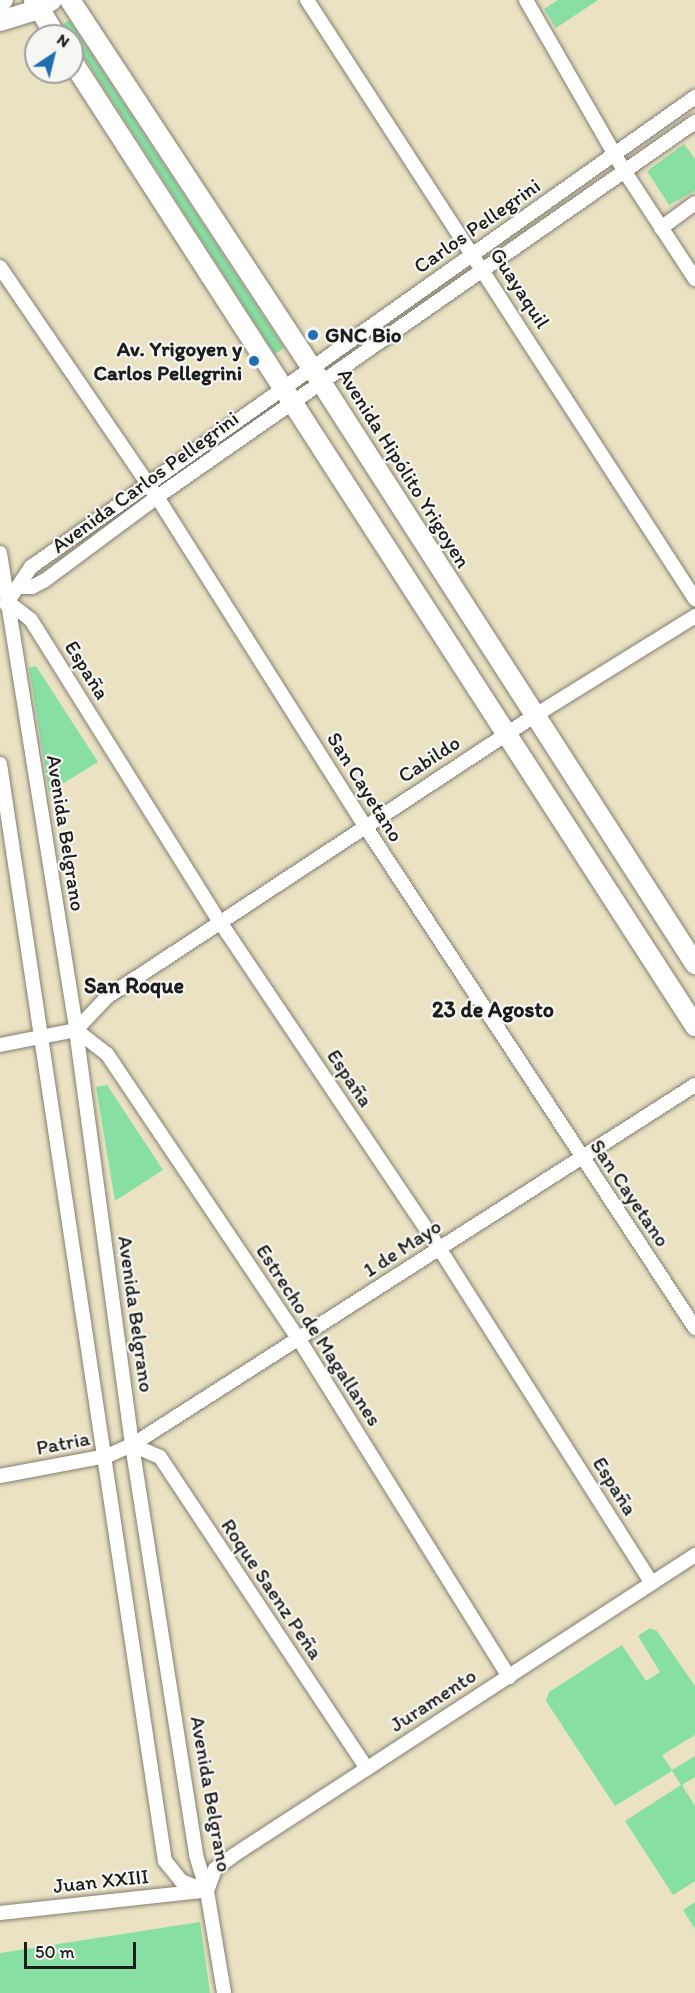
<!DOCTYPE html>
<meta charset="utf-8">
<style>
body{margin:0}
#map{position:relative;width:695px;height:1993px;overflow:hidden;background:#eae2c3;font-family:Itim,sans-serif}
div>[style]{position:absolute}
.green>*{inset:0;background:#88dfa3}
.roads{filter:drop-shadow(0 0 2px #837f70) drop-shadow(0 0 2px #837f70)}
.street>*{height:14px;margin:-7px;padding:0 7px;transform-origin:7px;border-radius:7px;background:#fff}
.secondary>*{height:20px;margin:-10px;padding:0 10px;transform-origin:10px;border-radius:10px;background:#fff}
.dots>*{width:16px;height:16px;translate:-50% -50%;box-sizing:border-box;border:3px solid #f6f6f2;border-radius:50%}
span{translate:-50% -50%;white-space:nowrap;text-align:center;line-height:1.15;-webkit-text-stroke:4.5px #f6f6f2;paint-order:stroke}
.street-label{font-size:21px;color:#1c1c1c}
.poi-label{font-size:21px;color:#1c1c1c;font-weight:700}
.left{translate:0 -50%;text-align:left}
.right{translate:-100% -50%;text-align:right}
.neighbourhood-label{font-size:22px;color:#1c1c1c;font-weight:700}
.north{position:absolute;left:24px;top:24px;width:60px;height:60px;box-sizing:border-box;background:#f6f6f2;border:2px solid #9f9f9c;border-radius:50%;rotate:35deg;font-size:16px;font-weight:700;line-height:24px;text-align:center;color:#1c1c1c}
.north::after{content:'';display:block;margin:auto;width:21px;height:27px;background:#1f6fb2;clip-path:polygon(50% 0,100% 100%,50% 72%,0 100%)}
.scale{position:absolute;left:24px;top:1942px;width:112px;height:27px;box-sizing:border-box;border:3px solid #1c1c1c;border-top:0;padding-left:8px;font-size:18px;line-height:21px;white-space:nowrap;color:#1c1c1c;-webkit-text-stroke:4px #f6f6f2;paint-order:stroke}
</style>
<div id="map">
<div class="green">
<i style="clip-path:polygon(558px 0,598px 0,556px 28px,544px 9px)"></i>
<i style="clip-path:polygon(69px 20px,284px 348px,275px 354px,63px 24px)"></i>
<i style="clip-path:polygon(684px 144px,695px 159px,695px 191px,669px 205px,647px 171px)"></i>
<i style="clip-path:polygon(36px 666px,98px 762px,49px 792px,29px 668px)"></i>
<i style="clip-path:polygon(107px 1085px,163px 1170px,115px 1201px,96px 1087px)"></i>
<i style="clip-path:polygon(650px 1628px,657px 1631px,695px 1686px,695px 1735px,662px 1755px,672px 1770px,695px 1756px,695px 1777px,682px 1785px,695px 1806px,695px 1881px,673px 1895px,625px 1821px,681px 1785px,672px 1771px,615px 1806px,546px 1701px,549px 1692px,622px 1645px,646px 1681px,660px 1672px,638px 1636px)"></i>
<i style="clip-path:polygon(695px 1902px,695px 1929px,683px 1910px)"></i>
<i style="clip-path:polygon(200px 1922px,210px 1993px,0 1993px,0 1953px)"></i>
</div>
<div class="roads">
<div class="street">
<i style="left:307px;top:0;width:714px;rotate:57.07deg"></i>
<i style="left:526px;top:0;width:198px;rotate:60.1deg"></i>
<i style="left:625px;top:172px;width:128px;rotate:56.8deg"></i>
<i style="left:661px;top:228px;width:42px;rotate:-36.3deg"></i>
<i style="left:0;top:267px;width:278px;rotate:55.7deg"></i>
<i style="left:157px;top:497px;width:389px;rotate:57.7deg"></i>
<i style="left:365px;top:826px;width:601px;rotate:56.68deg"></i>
<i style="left:0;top:553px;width:483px;rotate:80.9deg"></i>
<i style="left:76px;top:1030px;width:419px;rotate:82.3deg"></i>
<i style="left:132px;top:1445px;width:415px;rotate:81.1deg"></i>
<i style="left:196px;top:1855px;width:38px;rotate:73deg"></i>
<i style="left:207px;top:1891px;width:103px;rotate:80.5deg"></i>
<i style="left:18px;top:587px;width:14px"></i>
<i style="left:32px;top:587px;width:13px;rotate:-27deg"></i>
<i style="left:44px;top:581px;width:141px;rotate:-36.6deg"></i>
<i style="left:157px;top:497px;width:656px;rotate:-34.88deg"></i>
<i style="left:8px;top:602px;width:29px;rotate:38deg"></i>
<i style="left:31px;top:620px;width:356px;rotate:58deg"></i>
<i style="left:220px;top:922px;width:393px;rotate:56.1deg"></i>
<i style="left:439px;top:1248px;width:397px;rotate:57.6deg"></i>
<i style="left:6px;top:604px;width:45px;rotate:-56deg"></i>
<i style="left:31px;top:567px;width:814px;rotate:-35.29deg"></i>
<i style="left:0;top:764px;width:1109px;rotate:81.45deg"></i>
<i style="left:165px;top:1861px;width:26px;rotate:51deg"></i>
<i style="left:181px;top:1881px;width:28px;rotate:21deg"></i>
<i style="left:76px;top:1030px;width:39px;rotate:38deg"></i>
<i style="left:107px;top:1054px;width:346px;rotate:56.1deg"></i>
<i style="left:300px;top:1341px;width:396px;rotate:58.1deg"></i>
<i style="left:76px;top:1030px;width:45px;rotate:-46.8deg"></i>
<i style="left:107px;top:997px;width:511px;rotate:-33.35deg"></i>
<i style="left:534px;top:716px;width:190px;rotate:-31.8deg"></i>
<i style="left:0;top:1045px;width:77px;rotate:-11.2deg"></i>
<i style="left:132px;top:1445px;width:30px;rotate:23deg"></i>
<i style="left:160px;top:1457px;width:374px;rotate:56.4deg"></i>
<i style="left:0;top:1476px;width:109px;rotate:-10.6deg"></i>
<i style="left:107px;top:1456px;width:27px;rotate:-24deg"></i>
<i style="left:132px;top:1445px;width:668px;rotate:-32.6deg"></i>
<i style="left:207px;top:1891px;width:23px;rotate:-70deg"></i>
<i style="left:215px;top:1869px;width:24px;rotate:-36deg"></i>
<i style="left:234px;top:1855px;width:550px;rotate:-33.05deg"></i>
<i style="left:0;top:1913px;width:205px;rotate:-6.2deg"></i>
</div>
<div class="secondary">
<i style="left:34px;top:0;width:42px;rotate:58.6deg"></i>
<i style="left:70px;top:0;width:457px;rotate:56.7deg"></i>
<i style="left:321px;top:382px;width:692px;rotate:57.27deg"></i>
<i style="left:0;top:1px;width:3px;rotate:-18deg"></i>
<i style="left:0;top:21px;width:41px;rotate:-17.1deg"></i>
<i style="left:39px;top:9px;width:16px;rotate:-35deg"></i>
<i style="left:72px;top:61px;width:1149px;rotate:57.15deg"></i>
</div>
</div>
<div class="dots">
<i style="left:313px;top:335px;background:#1f6fb2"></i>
<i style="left:254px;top:361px;background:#1f6fb2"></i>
</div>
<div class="street-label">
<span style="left:477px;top:226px;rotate:-35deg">Carlos Pellegrini</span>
<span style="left:520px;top:288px;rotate:57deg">Guayaquil</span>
<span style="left:404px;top:468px;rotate:58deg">Avenida Hipólito Yrigoyen</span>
<span style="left:145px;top:482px;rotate:-36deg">Avenida Carlos Pellegrini</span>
<span style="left:87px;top:670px;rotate:58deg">España</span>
<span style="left:429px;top:759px;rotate:-33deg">Cabildo</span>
<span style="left:365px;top:787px;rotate:58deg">San Cayetano</span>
<span style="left:66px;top:833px;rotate:81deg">Avenida Belgrano</span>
<span style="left:350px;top:1078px;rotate:56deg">España</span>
<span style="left:630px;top:1193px;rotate:56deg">San Cayetano</span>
<span style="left:402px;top:1248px;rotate:-33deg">1 de Mayo</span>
<span style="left:136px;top:1314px;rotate:82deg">Avenida Belgrano</span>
<span style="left:319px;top:1335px;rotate:57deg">Estrecho de Magallanes</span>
<span style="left:63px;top:1443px;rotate:-11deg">Patria</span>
<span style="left:615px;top:1486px;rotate:58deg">España</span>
<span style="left:272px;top:1589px;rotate:56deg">Roque Saenz Peña</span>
<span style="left:433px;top:1700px;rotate:-33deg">Juramento</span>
<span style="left:211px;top:1794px;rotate:80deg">Avenida Belgrano</span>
<span style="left:101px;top:1881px;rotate:-6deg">Juan XXIII</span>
</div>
<div class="poi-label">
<span class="left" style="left:325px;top:335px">GNC Bio</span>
<span class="right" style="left:242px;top:361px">Av. Yrigoyen y<br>Carlos Pellegrini</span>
</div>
<div class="neighbourhood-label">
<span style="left:134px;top:986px">San Roque</span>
<span style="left:493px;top:1010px">23 de Agosto</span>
</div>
<div class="north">N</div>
<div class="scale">50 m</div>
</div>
